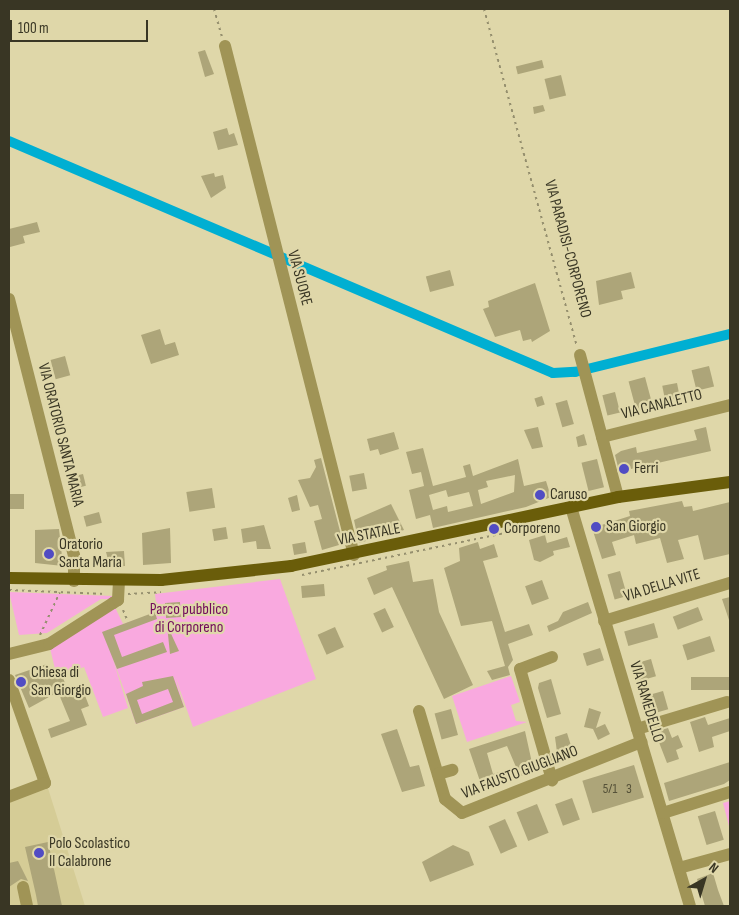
<!DOCTYPE html>
<style>
body{margin:0}
#map{position:relative;width:739px;height:915px;overflow:hidden;background:#dfd7a9;font-family:"Sofia Sans Condensed",sans-serif}
div>[style]{position:absolute}
.built>*{inset:0;background:#d5cc96}
.green>*{inset:0;background:#f9a9df}
.canal>*{height:10px;margin:-5px;padding:0 5px;transform-origin:5px;border-radius:5px;background:#00afd2}
.building>*{inset:0;background:#ada579;transform-origin:0 0}
.path>*{height:2px;margin-top:-1px;transform-origin:0;background:repeating-linear-gradient(90deg,#958f6e 0 2.5px,transparent 0 6.5px)}
.minor>*{height:12px;margin:-6px;padding:0 6px;transform-origin:6px;border-radius:6px;background:#a09456}
.major>*{height:12px;margin:-6px;padding:0 6px;transform-origin:6px;border-radius:6px;background:#6a5d0a}
.dots>*{width:14px;height:14px;translate:-50% -50%;box-sizing:border-box;border:2px solid #dfd7a9;border-radius:50%}
span{translate:-50% -50%;white-space:nowrap;text-align:center;line-height:1.15;-webkit-text-stroke:4.5px #dfd7a9;paint-order:stroke}
.number-label{font-size:14px;color:#565239}
.number-label span{-webkit-text-stroke-width:0}
.street-label{font-size:16px;color:#393624}
.poi-label{font-size:16px;color:#393624}
.left{translate:0 -50%;text-align:left}
.park-label{font-size:16px;color:#720b5c}
.frame{position:absolute;inset:0;border:10px solid #393624;pointer-events:none}
.north{position:absolute;left:679px;top:855px;width:50px;height:50px;-webkit-text-stroke:4px #dfd7a9;paint-order:stroke;rotate:39deg;font-size:14px;font-weight:700;line-height:20px;text-align:center;color:#393624}
.north::after{content:'';display:block;margin:auto;width:18px;height:22px;background:#393624;clip-path:polygon(50% 0,100% 100%,50% 72%,0 100%)}
.scale{position:absolute;left:10px;top:20px;width:138px;height:22px;box-sizing:border-box;border:2px solid #393624;border-top:0;padding-left:6px;font-size:15px;line-height:18px;white-space:nowrap;color:#393624;-webkit-text-stroke:4px #dfd7a9;paint-order:stroke}
</style>
<div id="map">
<div class="built">
<i style="clip-path:polygon(47px 785px,85px 906px,9px 906px,9px 800px)"></i>
</div>
<div class="green">
<i style="clip-path:polygon(280px 579px,316px 679px,193px 727px,175px 676px,184px 707px,136px 724px,112px 656px,128px 708px,103px 717px,84px 667px,57px 677px,49px 644px,113px 603px,123px 624px,157px 613px,155px 594px)"></i>
<i style="clip-path:polygon(9px 592px,112px 596px,112px 599px,101px 599px,47px 633px,19px 635px)"></i>
<i style="clip-path:polygon(511px 676px,520px 702px,511px 705px,516px 721px,527px 722px,467px 742px,452px 696px)"></i>
<i style="clip-path:polygon(730px 801px,730px 830px,723px 803px)"></i>
</div>
<div class="canal">
<i style="left:9px;top:141px;width:591px;rotate:23.1deg"></i>
<i style="left:553px;top:373px;width:22px;rotate:-3deg"></i>
<i style="left:575px;top:372px;width:160px;rotate:-13.8deg"></i>
</div>
<div class="building">
<i style="clip-path:polygon(205px 50px,214px 74px,205px 77px,198px 52px)"></i>
<i style="left:542px;top:60px;width:8px;height:27px;rotate:76deg"></i>
<i style="left:561px;top:75px;width:21px;height:17px;rotate:76deg"></i>
<i style="clip-path:polygon(543px 105px,545px 111px,534px 114px,533px 107px)"></i>
<i style="clip-path:polygon(227px 128px,229px 135px,234px 133px,238px 145px,218px 150px,213px 132px)"></i>
<i style="clip-path:polygon(214px 173px,215px 177px,223px 175px,226px 188px,211px 198px,201px 176px)"></i>
<i style="clip-path:polygon(37px 222px,40px 232px,23px 236px,25px 243px,10px 247px,9px 229px)"></i>
<i style="left:450px;top:270px;width:16px;height:25px;rotate:75deg"></i>
<i style="clip-path:polygon(631px 272px,635px 288px,621px 291px,623px 299px,599px 305px,596px 281px)"></i>
<i style="clip-path:polygon(535px 283px,550px 331px,532px 342px,531px 339px,523px 341px,520px 330px,495px 337px,483px 309px,489px 307px,488px 301px)"></i>
<i style="clip-path:polygon(160px 329px,165px 345px,175px 342px,179px 355px,151px 364px,141px 335px)"></i>
<i style="left:65px;top:356px;width:20px;height:15px;rotate:75deg"></i>
<i style="left:709px;top:366px;width:21px;height:18px;rotate:76deg"></i>
<i style="left:645px;top:377px;width:30px;height:17px;rotate:75deg"></i>
<i style="left:677px;top:383px;width:15px;height:15px;rotate:79deg"></i>
<i style="left:615px;top:392px;width:21px;height:13px;rotate:76deg"></i>
<i style="left:542px;top:396px;width:9px;height:8px;rotate:72deg"></i>
<i style="left:567px;top:400px;width:25px;height:12px;rotate:74deg"></i>
<i style="clip-path:polygon(538px 427px,543px 447px,532px 449px,524px 430px)"></i>
<i style="clip-path:polygon(706px 427px,711px 451px,622px 471px,618px 467px,615px 455px,621px 451px,636px 447px,637px 453px,697px 440px,694px 430px)"></i>
<i style="clip-path:polygon(394px 432px,399px 449px,380px 455px,378px 449px,370px 451px,367px 439px)"></i>
<i style="clip-path:polygon(584px 434px,587px 445px,578px 447px,576px 437px)"></i>
<i style="clip-path:polygon(evenodd,423px 448px,433px 486px,466px 477px,463px 466px,470px 464px,473px 476px,518px 459px,524px 486px,546px 481px,551px 497px,526px 507px,433px 528px,430px 515px,416px 519px,409px 490px,424px 486px,421px 472px,412px 474px,406px 452px,423px 448px,515px 475px,514px 492px,481px 504px,478px 490px,488px 487px,486px 481px,515px 475px,423px 448px,446px 490px,448px 497px,469px 492px,473px 506px,448px 512px,447px 506px,433px 510px,429px 495px,446px 490px)"></i>
<i style="clip-path:polygon(321px 458px,341px 535px,337px 536px,339px 545px,322px 550px,314px 521px,322px 519px,318px 505px,310px 507px,298px 480px,310px 478px,316px 467px,314px 460px)"></i>
<i style="left:597px;top:459px;width:29px;height:16px;rotate:76deg"></i>
<i style="left:364px;top:473px;width:16px;height:15px;rotate:79deg"></i>
<i style="left:83px;top:474px;width:12px;height:16px;rotate:76deg"></i>
<i style="left:212px;top:488px;width:20px;height:26px;rotate:81deg"></i>
<i style="left:24px;top:494px;width:15px;height:15px;rotate:90deg"></i>
<i style="clip-path:polygon(297px 495px,300px 510px,292px 512px,288px 498px)"></i>
<i style="clip-path:polygon(682px 501px,684px 507px,692px 506px,693px 511px,730px 502px,730px 554px,704px 560px,698px 535px,678px 540px,684px 559px,667px 563px,660px 538px,636px 544px,634px 535px,612px 542px,616px 555px,602px 559px,592px 528px,630px 516px,629px 511px)"></i>
<i style="clip-path:polygon(391px 504px,404px 530px,359px 543px,354px 520px)"></i>
<i style="left:99px;top:512px;width:11px;height:16px;rotate:75deg"></i>
<i style="clip-path:polygon(264px 525px,271px 549px,257px 549px,256px 541px,243px 543px,241px 529px)"></i>
<i style="left:226px;top:527px;width:12px;height:14px;rotate:81deg"></i>
<i style="clip-path:polygon(170px 528px,171px 563px,143px 565px,142px 533px)"></i>
<i style="clip-path:polygon(59px 529px,63px 566px,35px 563px,35px 530px)"></i>
<i style="clip-path:polygon(545px 535px,547px 543px,567px 537px,570px 547px,553px 551px,554px 555px,540px 562px,534px 560px,529px 540px)"></i>
<i style="left:305px;top:542px;width:11px;height:13px;rotate:80deg"></i>
<i style="clip-path:polygon(478px 542px,480px 549px,494px 544px,498px 557px,483px 561px,505px 632px,529px 624px,533px 635px,508px 644px,513px 660px,508px 667px,510px 675px,492px 680px,487px 671px,505px 666px,492px 621px,461px 626px,444px 568px,460px 561px,459px 548px)"></i>
<i style="clip-path:polygon(124px 551px,125px 566px,110px 567px,106px 552px)"></i>
<i style="clip-path:polygon(409px 561px,413px 582px,433px 579px,439px 612px,473px 685px,444px 699px,392px 587px,374px 595px,367px 578px,387px 570px,386px 566px)"></i>
<i style="left:620px;top:571px;width:26px;height:13px;rotate:74deg"></i>
<i style="left:542px;top:580px;width:20px;height:18px;rotate:70deg"></i>
<i style="left:324px;top:584px;width:12px;height:23px;rotate:85deg"></i>
<i style="clip-path:polygon(730px 597px,730px 620px,729px 620px,722px 599px)"></i>
<i style="left:180px;top:602px;width:15px;height:15px;rotate:86deg"></i>
<i style="clip-path:polygon(588px 602px,592px 613px,549px 632px,547px 626px,558px 621px,563px 612px)"></i>
<i style="left:698px;top:607px;width:14px;height:27px;rotate:69deg"></i>
<i style="left:385px;top:608px;width:21px;height:13px;rotate:65deg"></i>
<i style="clip-path:polygon(155px 612px,157px 619px,114px 635px,122px 657px,163px 642px,167px 652px,117px 669px,102px 632px)"></i>
<i style="left:654px;top:623px;width:15px;height:31px;rotate:74deg"></i>
<i style="clip-path:polygon(167px 625px,179px 651px,170px 654px)"></i>
<i style="left:335px;top:627px;width:22px;height:19px;rotate:66deg"></i>
<i style="left:710px;top:636px;width:16px;height:29px;rotate:72deg"></i>
<i style="left:600px;top:648px;width:13px;height:18px;rotate:72deg"></i>
<i style="left:651px;top:659px;width:18px;height:20px;rotate:74deg"></i>
<i style="clip-path:polygon(47px 664px,53px 678px,62px 675px,70px 697px,84px 693px,89px 706px,81px 709px,87px 725px,51px 738px,48px 729px,70px 721px,58px 692px,29px 708px,15px 675px)"></i>
<i style="clip-path:polygon(evenodd,173px 676px,184px 707px,136px 724px,126px 694px,143px 686px,142px 682px,173px 676px,168px 689px,173px 702px,142px 714px,137px 700px,168px 689px)"></i>
<i style="left:730px;top:677px;width:13px;height:39px;rotate:90deg"></i>
<i style="clip-path:polygon(551px 679px,561px 714px,547px 718px,538px 688px,539px 683px)"></i>
<i style="left:663px;top:691px;width:19px;height:22px;rotate:74deg"></i>
<i style="clip-path:polygon(589px 708px,601px 712px,596px 728px,605px 724px,610px 734px,598px 740px,593px 729px,584px 727px)"></i>
<i style="left:451px;top:709px;width:27px;height:17px;rotate:75deg"></i>
<i style="clip-path:polygon(705px 717px,708px 725px,730px 718px,730px 731px,712px 737px,714px 747px,699px 752px,690px 722px)"></i>
<i style="clip-path:polygon(668px 728px,672px 738px,678px 735px,683px 747px,676px 750px,679px 759px,667px 763px,655px 732px)"></i>
<i style="clip-path:polygon(397px 729px,410px 767px,419px 765px,425px 786px,402px 792px,381px 734px)"></i>
<i style="clip-path:polygon(evenodd,525px 731px,534px 772px,482px 787px,469px 749px,525px 731px,507px 746px,516px 767px,493px 774px,487px 753px,507px 746px)"></i>
<i style="clip-path:polygon(567px 733px,574px 755px,558px 760px,555px 737px)"></i>
<i style="clip-path:polygon(730px 762px,730px 780px,724px 784px,669px 801px,664px 783px)"></i>
<i style="left:634px;top:765px;width:34px;height:54px;rotate:73deg"></i>
<i style="left:572px;top:798px;width:23px;height:18px;rotate:70deg"></i>
<i style="left:537px;top:804px;width:31px;height:22px;rotate:68deg"></i>
<i style="left:715px;top:811px;width:30px;height:18px;rotate:73deg"></i>
<i style="left:505px;top:819px;width:30px;height:18px;rotate:66deg"></i>
<i style="clip-path:polygon(48px 842px,49px 846px,62px 906px,38px 906px,36px 895px,25px 847px)"></i>
<i style="clip-path:polygon(453px 845px,469px 852px,474px 865px,430px 882px,422px 862px)"></i>
<i style="clip-path:polygon(18px 861px,28px 881px,21px 879px,9px 887px,9px 863px)"></i>
<i style="clip-path:polygon(713px 873px,718px 890px,724px 906px,705px 906px,697px 879px)"></i>
</div>
<div class="path">
<i style="left:214px;top:9px;width:29px;rotate:74deg"></i>
<i style="left:484px;top:9px;width:350px;rotate:74.6deg"></i>
<i style="left:302px;top:575px;width:217px;rotate:-11.7deg"></i>
<i style="left:9px;top:590px;width:97px;rotate:2.4deg"></i>
<i style="left:128px;top:594px;width:33px;rotate:-3deg"></i>
<i style="left:123px;top:610px;width:13px;rotate:67deg"></i>
<i style="left:40px;top:635px;width:47px;rotate:-65.1deg"></i>
</div>
<div class="minor">
<i style="left:225px;top:46px;width:525px;rotate:75.78deg"></i>
<i style="left:9px;top:299px;width:264px;rotate:75.8deg"></i>
<i style="left:74px;top:555px;width:26px;rotate:90deg"></i>
<i style="left:580px;top:355px;width:147px;rotate:75deg"></i>
<i style="left:602px;top:437px;width:132px;rotate:-14deg"></i>
<i style="left:571px;top:507px;width:416px;rotate:73.4deg"></i>
<i style="left:604px;top:621px;width:132px;rotate:-16.8deg"></i>
<i style="left:9px;top:654px;width:41px;rotate:-14deg"></i>
<i style="left:49px;top:644px;width:76px;rotate:-32.6deg"></i>
<i style="left:113px;top:603px;width:6px;rotate:-31deg"></i>
<i style="left:118px;top:600px;width:19px;rotate:-87deg"></i>
<i style="left:552px;top:657px;width:34px;rotate:159deg"></i>
<i style="left:520px;top:669px;width:116px;rotate:73.9deg"></i>
<i style="left:9px;top:680px;width:109px;rotate:70.7deg"></i>
<i style="left:45px;top:783px;width:39px;rotate:159deg"></i>
<i style="left:419px;top:711px;width:92px;rotate:73.5deg"></i>
<i style="left:445px;top:799px;width:22px;rotate:39deg"></i>
<i style="left:462px;top:813px;width:193px;rotate:-21.6deg"></i>
<i style="left:637px;top:729px;width:94px;rotate:-16.7deg"></i>
<i style="left:438px;top:774px;width:15px;rotate:-16deg"></i>
<i style="left:663px;top:813px;width:70px;rotate:-17.4deg"></i>
<i style="left:679px;top:868px;width:53px;rotate:-15.4deg"></i>
<i style="left:23px;top:887px;width:19px;rotate:78deg"></i>
</div>
<div class="major">
<i style="left:9px;top:578px;width:152px;rotate:0.8deg"></i>
<i style="left:161px;top:580px;width:131px;rotate:-6.1deg"></i>
<i style="left:291px;top:566px;width:334px;rotate:-11.9deg"></i>
<i style="left:618px;top:497px;width:113px;rotate:-7.6deg"></i>
</div>
<div class="dots">
<i style="left:624px;top:469px;background:#514cc3"></i>
<i style="left:540px;top:495px;background:#514cc3"></i>
<i style="left:596px;top:527px;background:#514cc3"></i>
<i style="left:494px;top:529px;background:#514cc3"></i>
<i style="left:49px;top:554px;background:#514cc3"></i>
<i style="left:21px;top:682px;background:#514cc3"></i>
<i style="left:39px;top:853px;background:#514cc3"></i>
</div>
<div class="number-label">
<span style="left:610px;top:789px">5/1</span>
<span style="left:629px;top:789px">3</span>
</div>
<div class="street-label">
<span style="left:567px;top:249px;rotate:75deg">VIA PARADISI-CORPORENO</span>
<span style="left:299px;top:278px;rotate:75deg">VIA SUORE</span>
<span style="left:662px;top:405px;rotate:-14deg">VIA CANALETTO</span>
<span style="left:60px;top:435px;rotate:76deg">VIA ORATORIO SANTA MARIA</span>
<span style="left:369px;top:535px;rotate:-11deg">VIA STATALE</span>
<span style="left:662px;top:586px;rotate:-17deg">VIA DELLA VITE</span>
<span style="left:646px;top:702px;rotate:73deg">VIA RAMEDELLO</span>
<span style="left:520px;top:773px;rotate:-21deg">VIA FAUSTO GIUGLIANO</span>
</div>
<div class="poi-label">
<span class="left" style="left:634px;top:469px">Ferri</span>
<span class="left" style="left:550px;top:495px">Caruso</span>
<span class="left" style="left:606px;top:527px">San Giorgio</span>
<span class="left" style="left:504px;top:529px">Corporeno</span>
<span class="left" style="left:59px;top:554px">Oratorio<br>Santa Maria</span>
<span class="left" style="left:31px;top:682px">Chiesa di<br>San Giorgio</span>
<span class="left" style="left:49px;top:853px">Polo Scolastico<br>Il Calabrone</span>
</div>
<div class="park-label">
<span style="left:189px;top:619px">Parco pubblico<br>di Corporeno</span>
</div>
<div class="frame"></div>
<div class="north">N</div>
<div class="scale">100 m</div>
</div>
